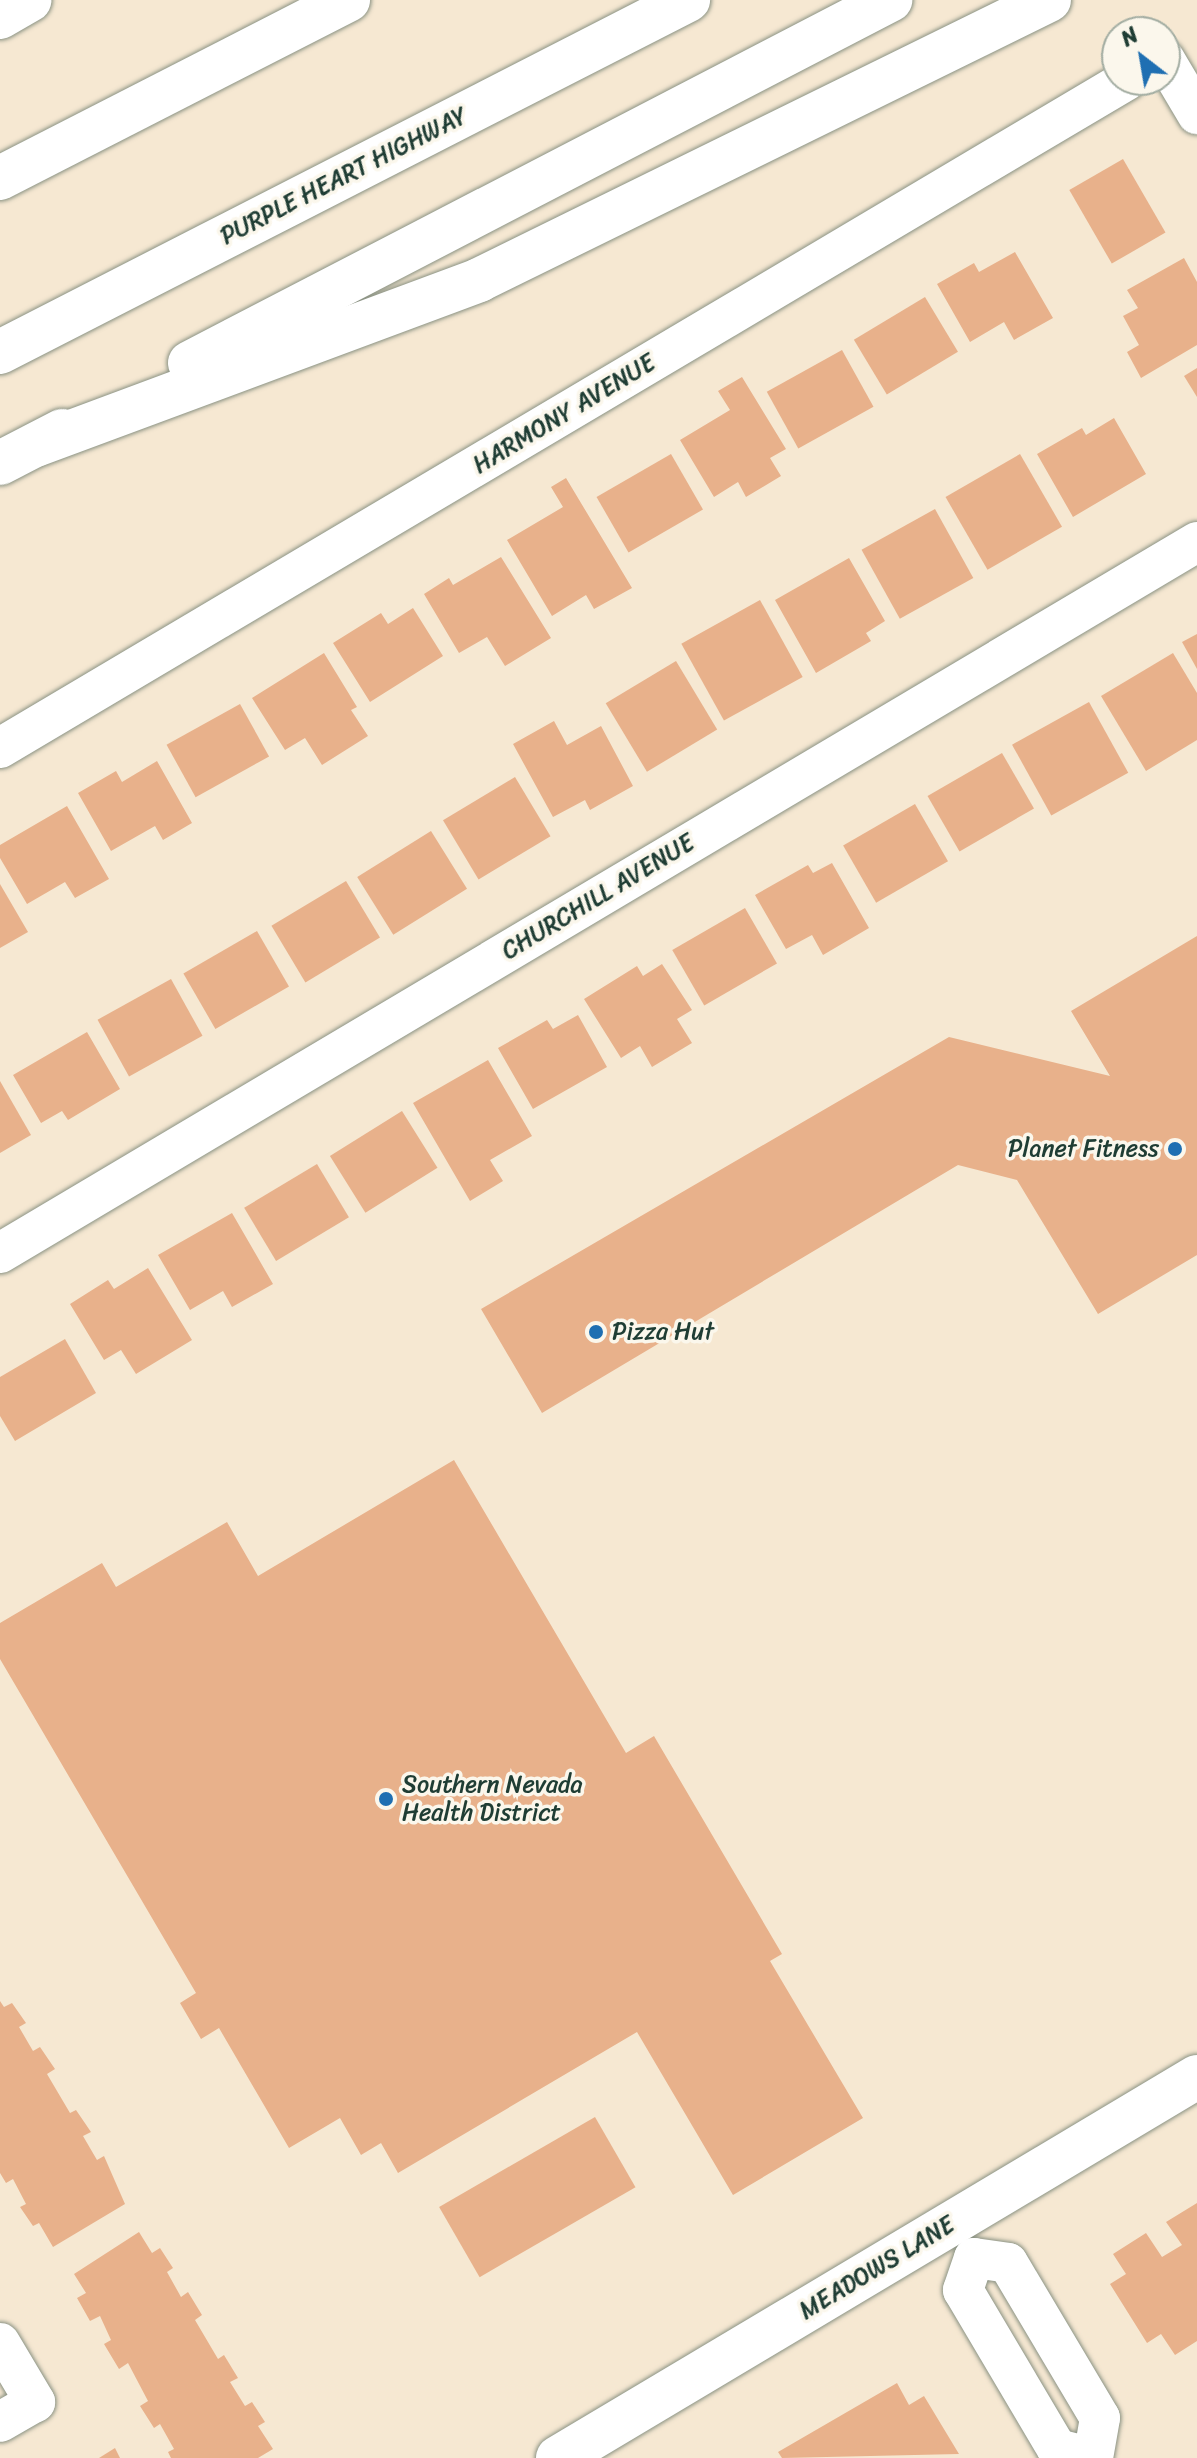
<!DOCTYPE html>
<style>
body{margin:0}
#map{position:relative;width:1197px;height:2458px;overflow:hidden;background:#f6e8d2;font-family:Sriracha,sans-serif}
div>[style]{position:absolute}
.building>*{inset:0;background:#e8b18b;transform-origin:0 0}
.roads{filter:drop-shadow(0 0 2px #8a9283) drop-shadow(0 0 2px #8a9283)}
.street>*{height:40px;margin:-20px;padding:0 20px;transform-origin:20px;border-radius:20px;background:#fff}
.secondary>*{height:44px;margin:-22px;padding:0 22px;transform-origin:22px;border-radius:22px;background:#fff}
.highway>*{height:44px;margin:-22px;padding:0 22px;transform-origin:22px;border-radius:22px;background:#fff}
.dots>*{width:22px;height:22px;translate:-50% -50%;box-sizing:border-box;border:4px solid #fbf7ec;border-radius:50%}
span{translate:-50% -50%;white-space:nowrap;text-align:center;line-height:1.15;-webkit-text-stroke:7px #fbf7ec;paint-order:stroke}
.street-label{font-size:24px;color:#1f3d34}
.poi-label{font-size:24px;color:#1f3d34}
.right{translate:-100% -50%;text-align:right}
.left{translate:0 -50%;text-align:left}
.north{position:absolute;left:1101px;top:16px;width:80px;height:80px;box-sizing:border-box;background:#fbf7ec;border:2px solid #a3ada2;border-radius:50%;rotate:329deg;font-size:22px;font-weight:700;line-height:32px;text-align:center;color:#1f3d34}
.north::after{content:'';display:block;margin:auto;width:28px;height:36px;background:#1f6fb2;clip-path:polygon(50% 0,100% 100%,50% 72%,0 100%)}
</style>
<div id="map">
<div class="building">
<i style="left:1123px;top:159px;width:85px;height:62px;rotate:60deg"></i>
<i style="clip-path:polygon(1015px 252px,1053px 318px,1014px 340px,1004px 322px,970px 342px,937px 284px,974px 263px,979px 272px)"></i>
<i style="clip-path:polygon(1184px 258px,1197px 282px,1197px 345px,1141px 378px,1127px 352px,1139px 345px,1123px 316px,1138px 308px,1127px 290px)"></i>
<i style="left:925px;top:297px;width:64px;height:83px;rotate:59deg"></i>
<i style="left:842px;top:350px;width:65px;height:86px;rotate:61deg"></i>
<i style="clip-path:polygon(1197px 368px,1197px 397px,1184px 376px)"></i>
<i style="clip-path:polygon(742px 377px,786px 449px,770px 458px,781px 476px,746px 497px,738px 482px,714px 497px,680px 440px,730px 410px,718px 391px)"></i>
<i style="clip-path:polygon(1114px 418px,1146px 474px,1073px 517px,1037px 454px,1082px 428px,1086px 435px)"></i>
<i style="left:671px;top:454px;width:64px;height:86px;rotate:60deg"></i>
<i style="left:1020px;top:454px;width:84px;height:86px;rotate:60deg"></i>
<i style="clip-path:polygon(566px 478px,632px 588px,594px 609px,586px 595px,552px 616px,507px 540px,563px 507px,551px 487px)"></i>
<i style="left:935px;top:509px;width:79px;height:84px;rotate:61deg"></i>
<i style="clip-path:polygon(501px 557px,551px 638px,505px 666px,487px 637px,459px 653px,424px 594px,449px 578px,453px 585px)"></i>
<i style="clip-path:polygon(849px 558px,885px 621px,866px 633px,871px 641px,816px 673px,775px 600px)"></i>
<i style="left:760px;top:600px;width:88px;height:90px;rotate:61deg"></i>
<i style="clip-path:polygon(413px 608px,443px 656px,370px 702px,333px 643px,381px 613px,388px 624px)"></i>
<i style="clip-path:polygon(1197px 634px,1197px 669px,1182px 642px)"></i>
<i style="clip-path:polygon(324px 653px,357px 707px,351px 710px,368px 736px,322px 765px,305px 738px,285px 750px,252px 698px)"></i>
<i style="clip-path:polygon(1173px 653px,1197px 693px,1197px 740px,1146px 771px,1101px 696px)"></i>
<i style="left:676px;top:661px;width:80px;height:82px;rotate:59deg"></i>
<i style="left:1089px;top:702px;width:81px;height:88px;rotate:61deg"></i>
<i style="left:240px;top:704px;width:60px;height:84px;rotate:61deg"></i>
<i style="clip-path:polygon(554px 721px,567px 745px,601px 726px,633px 786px,590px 810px,585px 800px,553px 817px,513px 744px)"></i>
<i style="left:1002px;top:753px;width:64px;height:86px;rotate:60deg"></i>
<i style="clip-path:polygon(157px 761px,192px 823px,163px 840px,155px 826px,111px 851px,78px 793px,116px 771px,122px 782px)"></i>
<i style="left:515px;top:777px;width:69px;height:84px;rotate:59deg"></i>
<i style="left:915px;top:804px;width:66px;height:83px;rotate:60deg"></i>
<i style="clip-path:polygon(67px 806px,109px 879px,75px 898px,65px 882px,27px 904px,0 858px,0 845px)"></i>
<i style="left:431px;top:831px;width:68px;height:87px;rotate:58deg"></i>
<i style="clip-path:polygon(832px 863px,869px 928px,823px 955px,812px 935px,786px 949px,755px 895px,808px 865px,813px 873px)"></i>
<i style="left:346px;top:881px;width:66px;height:87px;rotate:59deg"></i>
<i style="clip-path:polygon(0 884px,28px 932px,0 948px)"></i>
<i style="left:745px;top:908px;width:64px;height:84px;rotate:60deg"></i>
<i style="left:257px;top:931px;width:64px;height:85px;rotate:60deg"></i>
<i style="clip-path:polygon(1197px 936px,1197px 1255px,1098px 1314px,1017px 1180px,958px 1165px,542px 1413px,481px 1309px,949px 1037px,1110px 1076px,1071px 1011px)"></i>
<i style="clip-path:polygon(662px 964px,692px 1010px,677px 1019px,692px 1043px,652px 1067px,640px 1046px,621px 1058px,584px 999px,637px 966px,643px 976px)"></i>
<i style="left:171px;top:979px;width:65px;height:84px;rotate:61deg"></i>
<i style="clip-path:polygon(578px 1015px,607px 1067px,533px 1109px,498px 1048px,547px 1020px,553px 1029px)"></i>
<i style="clip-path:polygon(87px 1032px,120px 1089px,68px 1120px,62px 1111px,41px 1123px,13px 1075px)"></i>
<i style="clip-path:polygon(488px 1060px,532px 1136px,490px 1160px,503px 1181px,470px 1201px,413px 1103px)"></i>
<i style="clip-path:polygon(0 1081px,31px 1135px,0 1153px)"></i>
<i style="left:402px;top:1111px;width:67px;height:85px;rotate:58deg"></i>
<i style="left:317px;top:1164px;width:62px;height:85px;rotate:59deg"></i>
<i style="clip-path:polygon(232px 1213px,273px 1284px,232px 1307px,223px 1291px,190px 1310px,158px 1255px)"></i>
<i style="clip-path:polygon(148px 1268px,192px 1340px,136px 1374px,121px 1350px,104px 1360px,70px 1304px,108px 1280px,114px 1289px)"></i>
<i style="clip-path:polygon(65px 1339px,96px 1393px,15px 1441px,0 1416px,0 1377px)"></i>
<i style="clip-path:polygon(454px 1460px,626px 1753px,654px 1736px,782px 1954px,770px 1961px,863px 2118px,733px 2195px,637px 2032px,398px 2173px,381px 2143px,361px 2155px,340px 2118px,289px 2148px,219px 2028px,201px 2039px,180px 2003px,196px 1993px,0 1659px,0 1623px,102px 1563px,116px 1587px,227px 1522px,258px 1576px)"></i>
<i style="clip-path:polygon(0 2001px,4px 2007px,12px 2003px,26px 2023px,19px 2027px,33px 2051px,40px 2047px,55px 2069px,47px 2074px,70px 2113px,76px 2110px,91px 2132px,83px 2136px,97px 2160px,104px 2156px,125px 2204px,53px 2247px,39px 2223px,33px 2226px,20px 2207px,26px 2204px,13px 2179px,6px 2183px,0 2173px)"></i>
<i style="left:595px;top:2117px;width:81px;height:180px;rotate:60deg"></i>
<i style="clip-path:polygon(1197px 2203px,1197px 2341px,1175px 2355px,1161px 2334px,1147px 2343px,1110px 2284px,1126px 2274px,1113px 2254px,1146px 2233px,1162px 2257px,1182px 2245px,1166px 2222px)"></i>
<i style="clip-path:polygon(139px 2232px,152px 2253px,160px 2248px,173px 2268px,167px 2272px,181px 2297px,188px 2292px,202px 2315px,195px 2320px,218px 2359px,224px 2355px,238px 2378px,230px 2382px,245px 2406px,252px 2402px,265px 2422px,258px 2426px,273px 2449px,258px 2458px,171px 2458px,168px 2452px,174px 2449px,160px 2424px,154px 2428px,140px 2406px,148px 2401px,128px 2363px,119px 2369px,104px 2344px,111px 2340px,100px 2316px,90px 2321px,77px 2298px,86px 2293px,74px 2274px)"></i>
<i style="clip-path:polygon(897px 2383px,909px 2405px,924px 2396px,959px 2454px,782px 2458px,778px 2452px)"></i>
<i style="clip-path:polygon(115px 2448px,120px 2458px,99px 2458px)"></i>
</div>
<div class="roads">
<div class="street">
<i style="left:1165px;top:60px;width:63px;rotate:59.3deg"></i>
<i style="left:0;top:748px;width:1310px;rotate:-30.66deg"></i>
<i style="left:0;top:1253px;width:1392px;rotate:-30.71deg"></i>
<i style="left:974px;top:2258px;width:34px;rotate:8deg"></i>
<i style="left:1008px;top:2263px;width:180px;rotate:59.3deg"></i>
<i style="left:1100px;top:2418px;width:41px;rotate:99.9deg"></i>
<i style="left:974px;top:2258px;width:34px;rotate:109deg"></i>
<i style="left:963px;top:2290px;width:185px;rotate:59.4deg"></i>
<i style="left:1057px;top:2449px;width:36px;rotate:14deg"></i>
<i style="left:0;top:2343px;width:69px;rotate:59.3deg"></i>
<i style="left:35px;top:2402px;width:40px;rotate:150.3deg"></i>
</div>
<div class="secondary">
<i style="left:558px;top:2458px;width:744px;rotate:-30.81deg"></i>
</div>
<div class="highway">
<i style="left:0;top:17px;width:34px;rotate:-30deg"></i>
<i style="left:0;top:178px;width:391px;rotate:-27.1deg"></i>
<i style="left:0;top:352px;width:773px;rotate:-27.1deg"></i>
<i style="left:190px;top:363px;width:789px;rotate:-27.41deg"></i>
<i style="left:36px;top:445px;width:473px;rotate:-20.4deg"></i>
<i style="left:479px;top:280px;width:635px;rotate:-26.16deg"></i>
<i style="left:0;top:463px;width:70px;rotate:-27.3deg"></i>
</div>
</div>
<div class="dots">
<i style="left:1175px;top:1149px;background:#1f6fb2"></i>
<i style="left:596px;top:1332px;background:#1f6fb2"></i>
<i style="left:386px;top:1799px;background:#1f6fb2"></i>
</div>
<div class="street-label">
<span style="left:344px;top:176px;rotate:-27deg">PURPLE HEART HIGHWAY</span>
<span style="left:564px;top:414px;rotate:-31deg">HARMONY AVENUE</span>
<span style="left:598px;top:897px;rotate:-31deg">CHURCHILL AVENUE</span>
<span style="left:877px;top:2268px;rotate:-31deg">MEADOWS LANE</span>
</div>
<div class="poi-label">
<span class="right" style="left:1159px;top:1149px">Planet Fitness</span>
<span class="left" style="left:612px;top:1332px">Pizza Hut</span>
<span class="left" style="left:402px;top:1799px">Southern Nevada<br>Health District</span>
</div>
<div class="north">N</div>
</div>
